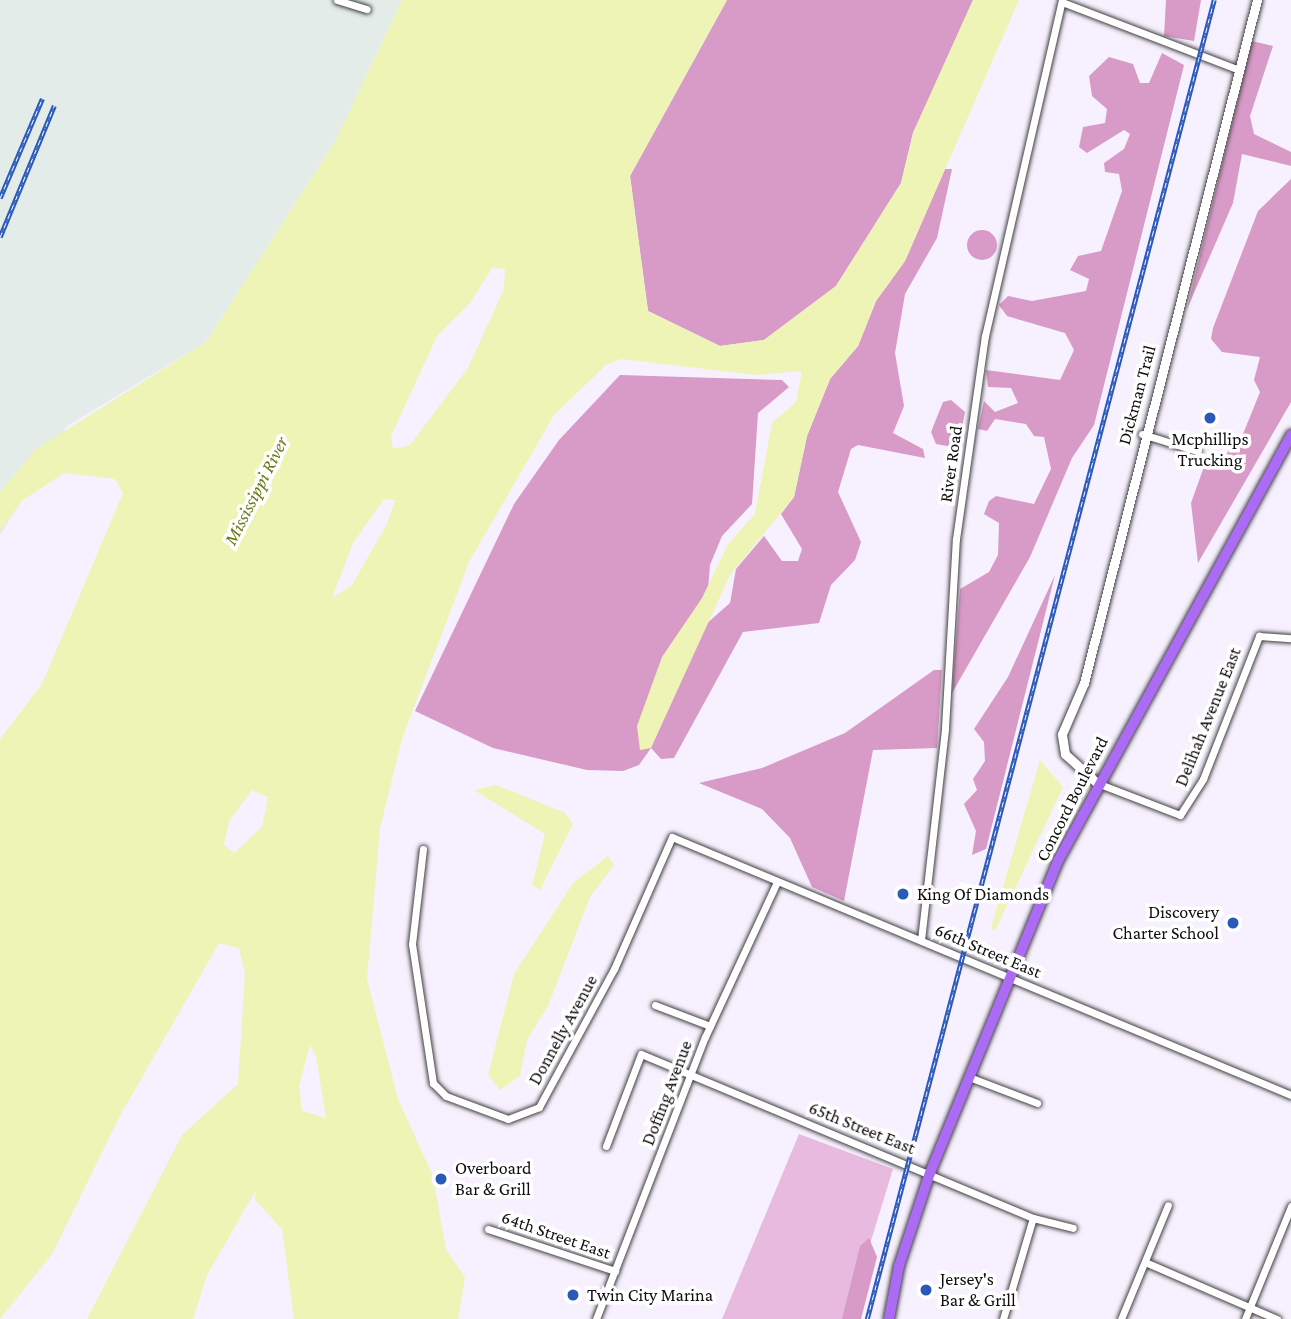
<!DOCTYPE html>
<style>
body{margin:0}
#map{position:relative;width:1291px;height:1319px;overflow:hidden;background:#f7f0fe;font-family:"Crimson Pro",serif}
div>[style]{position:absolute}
.industrial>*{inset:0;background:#e3ece9}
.green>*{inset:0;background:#e8badf}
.forest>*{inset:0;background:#d89ac7}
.round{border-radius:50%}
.water>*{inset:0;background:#eef4b6}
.roads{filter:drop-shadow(0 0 2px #414141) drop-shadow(0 0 2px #414141)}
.minor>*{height:7px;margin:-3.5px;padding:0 3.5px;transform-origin:3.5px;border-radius:3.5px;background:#fff}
.tertiary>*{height:9px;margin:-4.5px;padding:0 4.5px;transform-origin:4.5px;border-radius:4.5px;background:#fff}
.primary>*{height:10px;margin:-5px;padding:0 5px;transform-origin:5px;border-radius:5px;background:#ac6bf4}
.rail>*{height:4.5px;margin-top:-2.25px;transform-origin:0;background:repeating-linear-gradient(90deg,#fff 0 5px,#2a59ba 0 10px);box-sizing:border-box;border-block:2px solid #2a59ba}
.dots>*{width:19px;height:19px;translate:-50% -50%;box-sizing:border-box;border:4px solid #fff;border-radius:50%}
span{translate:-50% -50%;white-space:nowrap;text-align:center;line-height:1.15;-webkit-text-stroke:7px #fff;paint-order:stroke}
.street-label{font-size:18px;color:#0e0e0e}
.poi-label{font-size:18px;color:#0e0e0e}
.left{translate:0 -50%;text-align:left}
.right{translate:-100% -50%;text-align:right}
.water-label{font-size:19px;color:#6a7918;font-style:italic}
</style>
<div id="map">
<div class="industrial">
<i style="clip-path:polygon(0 0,402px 0,336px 140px,206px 342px,67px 426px,0 535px)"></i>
</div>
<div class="green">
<i style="clip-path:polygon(799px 1134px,893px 1169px,847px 1319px,722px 1319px)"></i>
</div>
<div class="forest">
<i style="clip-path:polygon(727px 0,973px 0,913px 133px,901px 183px,836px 286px,764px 340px,720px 346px,648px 311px,630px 176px)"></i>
<i style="clip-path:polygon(1166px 0,1201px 0,1194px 41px,1164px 36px)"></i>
<i style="clip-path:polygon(1252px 41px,1273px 46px,1250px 116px,1254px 134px,1291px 152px,1291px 166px,1242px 154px,1233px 203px,1187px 309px)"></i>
<i style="clip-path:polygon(1162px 53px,1184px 65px,1094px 425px,1072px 458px,1030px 557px,952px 693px,960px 589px,989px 572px,998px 555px,999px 523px,984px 514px,989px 501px,996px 496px,1034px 504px,1051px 469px,1044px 437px,1034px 436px,1026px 424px,995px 419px,987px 431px,978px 429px,984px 401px,995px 412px,1018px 403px,1011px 388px,988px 387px,986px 370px,1060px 380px,1074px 350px,1065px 333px,1007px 316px,999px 305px,1008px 296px,1032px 301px,1086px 291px,1089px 279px,1070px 270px,1078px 256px,1101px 251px,1122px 191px,1119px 174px,1105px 172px,1104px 163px,1124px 149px,1130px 134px,1124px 130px,1087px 153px,1079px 147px,1083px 127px,1105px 123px,1107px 109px,1092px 96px,1089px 76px,1109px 57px,1133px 64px,1140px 83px,1149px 83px)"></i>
<i style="clip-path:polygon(945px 169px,952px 169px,937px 238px,905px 294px,895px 353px,904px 406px,893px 433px,923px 449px,925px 458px,858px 445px,851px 449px,838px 492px,861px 542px,855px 560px,831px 585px,819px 623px,743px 632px,674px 758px,661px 759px,651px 748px,639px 765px,623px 771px,587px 770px,493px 748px,415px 711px,514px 504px,559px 440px,620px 375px,782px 380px,789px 387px,758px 413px,752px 504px,722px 536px,710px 565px,705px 625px,730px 603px,736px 569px,764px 536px,782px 561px,798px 561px,802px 549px,781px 514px,794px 497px,807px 436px,830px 379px,858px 346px,876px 301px,905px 261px)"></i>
<i style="clip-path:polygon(1291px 179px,1291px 402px,1198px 563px,1191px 503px,1206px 461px,1223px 458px,1243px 434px,1260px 392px,1254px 380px,1260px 357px,1222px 352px,1211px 339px,1213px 328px,1258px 211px)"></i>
<i class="round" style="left:967px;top:230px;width:30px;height:30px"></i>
<i style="clip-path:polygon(951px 400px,965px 412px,958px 448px,936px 444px,931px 432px,943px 402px)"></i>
<i style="clip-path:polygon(1055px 575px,986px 849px,972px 855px,976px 831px,964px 804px,977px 790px,973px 779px,985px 761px,984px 742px,974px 729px,1008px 677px)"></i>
<i style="clip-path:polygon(934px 670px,942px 670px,937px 748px,873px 750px,844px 901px,812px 887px,790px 838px,762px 809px,699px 783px,762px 768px,845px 733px)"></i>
<i style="clip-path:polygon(869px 1238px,877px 1257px,861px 1319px,842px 1319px,860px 1246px)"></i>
</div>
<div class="water">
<i style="clip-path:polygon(evenodd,402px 0,727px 0,630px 176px,648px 311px,720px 346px,764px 340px,836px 286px,901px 183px,913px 133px,973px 0,1019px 0,905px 261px,876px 301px,858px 346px,830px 379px,807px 436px,794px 497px,730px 575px,651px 748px,640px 750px,637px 726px,662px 657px,702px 598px,728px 544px,755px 514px,772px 423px,796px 402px,802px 371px,756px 375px,622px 359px,607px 364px,554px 415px,469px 562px,402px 739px,380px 828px,367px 979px,398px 1099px,433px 1176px,446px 1250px,465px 1277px,458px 1319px,294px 1319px,282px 1229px,255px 1200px,256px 1190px,207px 1275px,193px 1319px,87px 1319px,182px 1135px,238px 1084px,245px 973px,239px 948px,219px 943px,121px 1114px,52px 1254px,0 1319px,0 739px,42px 684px,123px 493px,115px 479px,64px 473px,23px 500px,0 530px,0 492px,36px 449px,206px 342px,336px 140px,402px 0,492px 268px,505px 269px,504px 289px,468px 368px,410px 445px,393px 449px,391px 436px,437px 336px,470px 303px,492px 268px,402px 0,384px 499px,395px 500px,387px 524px,352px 585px,332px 598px,353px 543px,384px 499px,402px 0,252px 790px,268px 797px,262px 827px,234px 853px,224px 845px,229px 821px,252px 790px,402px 0,310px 1045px,316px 1056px,326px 1118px,302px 1111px,299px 1086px,310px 1045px)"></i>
<i style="clip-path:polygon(1040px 760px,1063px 787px,995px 931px,991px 928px)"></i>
<i style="clip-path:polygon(496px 785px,565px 813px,573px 824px,540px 890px,532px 885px,545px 834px,474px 790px)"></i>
<i style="clip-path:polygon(608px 856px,614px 865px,590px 897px,548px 1006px,527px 1040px,520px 1076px,500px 1090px,488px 1075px,514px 974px,573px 883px)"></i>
</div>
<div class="roads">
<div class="minor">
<i style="left:337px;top:0;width:31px;rotate:17deg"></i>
<i style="left:1062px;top:2px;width:190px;rotate:21deg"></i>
<i style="left:1142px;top:434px;width:58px;rotate:17.2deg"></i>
<i style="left:1097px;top:783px;width:89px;rotate:21.1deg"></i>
<i style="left:1180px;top:815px;width:43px;rotate:-57.4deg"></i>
<i style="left:1203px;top:779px;width:154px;rotate:-68.6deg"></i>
<i style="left:1259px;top:636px;width:32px;rotate:4deg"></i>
<i style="left:423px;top:849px;width:96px;rotate:96.6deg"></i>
<i style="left:412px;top:944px;width:141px;rotate:81.4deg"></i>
<i style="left:433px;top:1083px;width:18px;rotate:45deg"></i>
<i style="left:446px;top:1096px;width:66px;rotate:20.4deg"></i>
<i style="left:508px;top:1119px;width:33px;rotate:-21deg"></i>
<i style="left:539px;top:1107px;width:157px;rotate:-61.5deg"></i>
<i style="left:614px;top:969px;width:144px;rotate:-66.3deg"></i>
<i style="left:672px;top:837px;width:671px;rotate:22.63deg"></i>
<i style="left:921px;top:940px;width:213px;rotate:-83.5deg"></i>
<i style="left:945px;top:728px;width:189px;rotate:-86.7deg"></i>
<i style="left:956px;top:539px;width:205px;rotate:-81.9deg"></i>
<i style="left:985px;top:336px;width:345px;rotate:-77.1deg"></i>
<i style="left:655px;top:1005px;width:59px;rotate:20.9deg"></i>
<i style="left:969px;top:1077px;width:73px;rotate:20.9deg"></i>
<i style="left:606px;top:1146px;width:98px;rotate:-69.2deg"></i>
<i style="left:641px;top:1054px;width:425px;rotate:22.7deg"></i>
<i style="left:1033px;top:1218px;width:41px;rotate:14deg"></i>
<i style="left:488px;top:1229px;width:134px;rotate:18.3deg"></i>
<i style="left:1145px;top:1262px;width:144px;rotate:23.4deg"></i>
<i style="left:596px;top:1319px;width:302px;rotate:-68.9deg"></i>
<i style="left:705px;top:1037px;width:171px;rotate:-65.1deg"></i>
<i style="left:1003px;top:1319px;width:105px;rotate:-73.5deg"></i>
<i style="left:1121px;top:1319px;width:123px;rotate:-67.6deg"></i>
<i style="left:1245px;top:1319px;width:122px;rotate:-67.8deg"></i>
</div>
<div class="tertiary">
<i style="left:1097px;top:783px;width:43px;rotate:-137.8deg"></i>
<i style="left:1065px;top:754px;width:20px;rotate:-99deg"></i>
<i style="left:1062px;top:734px;width:56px;rotate:-66.7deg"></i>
<i style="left:1084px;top:683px;width:705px;rotate:-75.79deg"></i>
</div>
<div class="primary">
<i style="left:889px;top:1319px;width:54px;rotate:-79.3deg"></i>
<i style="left:899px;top:1266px;width:98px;rotate:-71.6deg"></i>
<i style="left:930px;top:1173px;width:337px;rotate:-67.7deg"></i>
<i style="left:1058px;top:861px;width:486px;rotate:-61.3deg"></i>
</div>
</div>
<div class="rail">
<i style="left:0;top:198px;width:108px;rotate:-67deg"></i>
<i style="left:0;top:237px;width:142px;rotate:-67.6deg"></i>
<i style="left:867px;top:1319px;width:1364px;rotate:-75.26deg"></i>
</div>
<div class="dots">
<i style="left:1210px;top:418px;background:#2a59ba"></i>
<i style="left:903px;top:894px;background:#2a59ba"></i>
<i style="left:1233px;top:923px;background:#2a59ba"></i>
<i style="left:441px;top:1179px;background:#2a59ba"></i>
<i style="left:926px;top:1290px;background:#2a59ba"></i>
<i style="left:573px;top:1295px;background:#2a59ba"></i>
</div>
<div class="street-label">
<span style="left:1137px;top:395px;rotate:-75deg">Dickman Trail</span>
<span style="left:951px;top:464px;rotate:-82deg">River Road</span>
<span style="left:1208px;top:717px;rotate:-68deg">Delihah Avenue East</span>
<span style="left:1072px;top:799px;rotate:-63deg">Concord Boulevard</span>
<span style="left:988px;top:951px;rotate:23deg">66th Street East</span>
<span style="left:563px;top:1030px;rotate:-61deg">Donnelly Avenue</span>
<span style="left:667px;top:1093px;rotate:-69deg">Doffing Avenue</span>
<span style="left:862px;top:1128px;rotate:22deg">65th Street East</span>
<span style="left:556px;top:1235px;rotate:19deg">64th Street East</span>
</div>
<div class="poi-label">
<span style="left:1210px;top:450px">Mcphillips<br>Trucking</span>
<span class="left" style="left:917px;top:894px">King Of Diamonds</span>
<span class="right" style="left:1219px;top:923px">Discovery<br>Charter School</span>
<span class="left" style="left:455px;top:1179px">Overboard<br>Bar &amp; Grill</span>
<span class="left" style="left:940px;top:1290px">Jersey's<br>Bar &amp; Grill</span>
<span class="left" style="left:587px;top:1295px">Twin City Marina</span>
</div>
<div class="water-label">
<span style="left:256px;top:491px;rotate:-63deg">Mississippi River</span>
</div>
</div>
